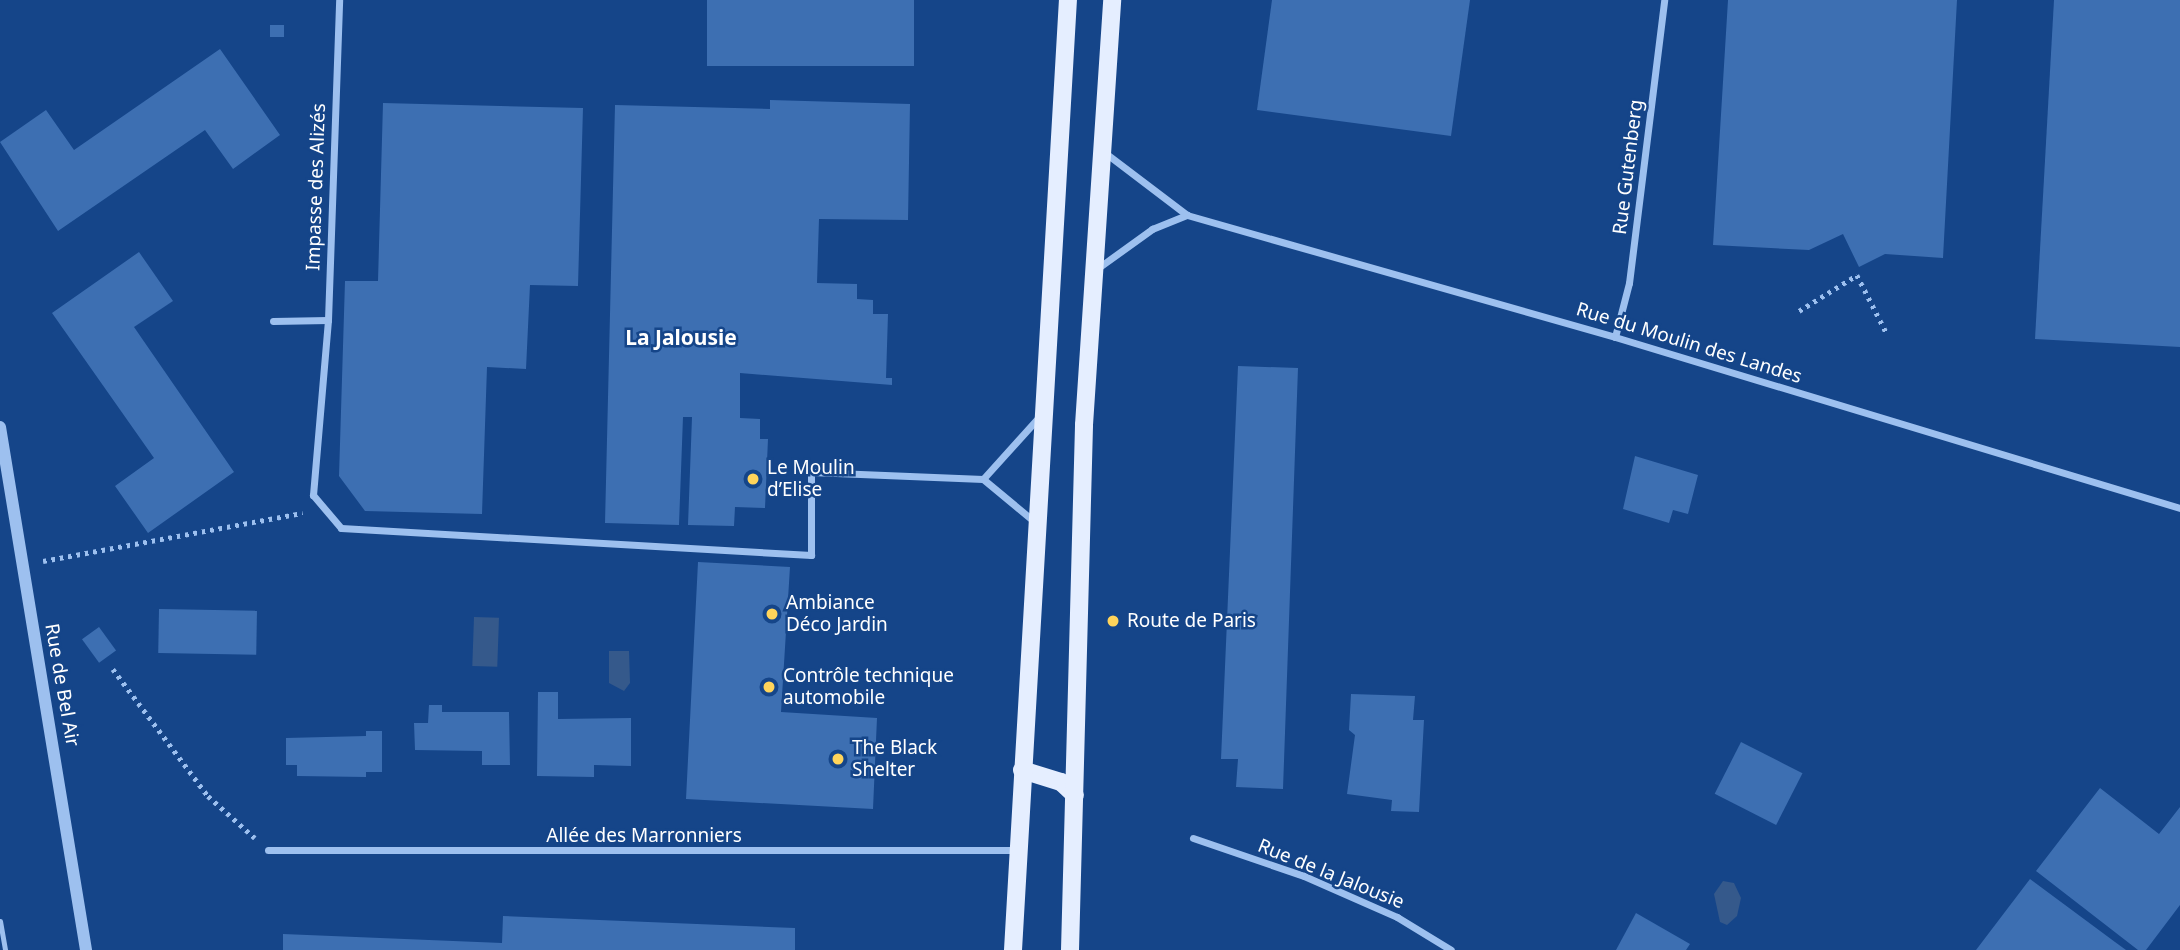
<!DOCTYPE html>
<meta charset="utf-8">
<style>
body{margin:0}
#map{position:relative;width:2180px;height:950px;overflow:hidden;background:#154589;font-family:"Noto Sans",sans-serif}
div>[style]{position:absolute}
.water>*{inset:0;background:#35598b;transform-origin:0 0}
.building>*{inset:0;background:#3d6fb2;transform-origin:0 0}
.path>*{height:4.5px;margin-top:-2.25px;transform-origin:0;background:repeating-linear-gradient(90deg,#9dc0ef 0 3.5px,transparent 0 8.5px)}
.service>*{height:5px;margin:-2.5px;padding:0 2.5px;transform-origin:2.5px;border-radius:2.5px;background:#9dc0ef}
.minor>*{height:7px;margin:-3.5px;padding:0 3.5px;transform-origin:3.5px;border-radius:3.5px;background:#9dc0ef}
.tertiary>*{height:12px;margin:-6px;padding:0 6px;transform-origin:6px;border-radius:6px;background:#9dc0ef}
.primary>*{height:18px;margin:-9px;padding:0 9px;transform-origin:9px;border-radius:9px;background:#e5eeff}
.dots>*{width:19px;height:19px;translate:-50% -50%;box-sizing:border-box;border:4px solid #154589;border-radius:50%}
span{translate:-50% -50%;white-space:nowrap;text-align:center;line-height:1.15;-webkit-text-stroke:5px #154589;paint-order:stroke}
.street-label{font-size:19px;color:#fff}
.poi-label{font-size:19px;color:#fff}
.left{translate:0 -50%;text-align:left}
.neighbourhood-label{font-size:21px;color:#fff;font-weight:700}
</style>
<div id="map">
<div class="water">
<i style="left:474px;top:617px;width:25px;height:49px;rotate:2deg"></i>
<i style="clip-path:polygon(609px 651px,629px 651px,630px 683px,624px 691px,609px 683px)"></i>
<i style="clip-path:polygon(1723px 881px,1734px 883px,1741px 898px,1737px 916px,1727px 925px,1720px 922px,1714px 894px)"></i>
</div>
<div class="building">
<i style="left:707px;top:0;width:207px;height:66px"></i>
<i style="clip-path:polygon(1272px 0,1470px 0,1451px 136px,1257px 110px)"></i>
<i style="clip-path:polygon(1728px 0,1957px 0,1943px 258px,1885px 254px,1859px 267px,1843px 234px,1809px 250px,1713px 245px)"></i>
<i style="clip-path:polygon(2054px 0,2180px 0,2180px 347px,2035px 339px)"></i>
<i style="left:270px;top:25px;width:14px;height:12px"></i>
<i style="clip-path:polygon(220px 49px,280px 135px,233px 169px,205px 130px,58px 231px,0 142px,46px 110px,74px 150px)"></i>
<i style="clip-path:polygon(770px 100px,910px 104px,908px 220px,819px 219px,817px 283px,857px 284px,857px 299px,873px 300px,873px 314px,888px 314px,886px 378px,892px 378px,892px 385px,740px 373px,740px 418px,760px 419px,760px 439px,768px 439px,765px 508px,735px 507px,734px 526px,688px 525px,692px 417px,683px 417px,679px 525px,605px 523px,615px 105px,770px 109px)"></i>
<i style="clip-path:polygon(383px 103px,583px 108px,578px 286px,530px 285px,526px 369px,487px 367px,482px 514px,365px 511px,339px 476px,345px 281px,378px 281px)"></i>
<i style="clip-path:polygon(139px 252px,173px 301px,134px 327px,234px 472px,148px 533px,115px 486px,154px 458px,52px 313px)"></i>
<i style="clip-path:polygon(1238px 366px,1298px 368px,1283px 789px,1236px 787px,1238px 759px,1221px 759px)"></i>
<i style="clip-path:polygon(1635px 456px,1698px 475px,1688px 514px,1673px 510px,1669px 523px,1623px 509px)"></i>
<i style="clip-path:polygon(698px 562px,790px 567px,781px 712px,877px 718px,873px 809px,686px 799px)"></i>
<i style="left:159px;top:609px;width:98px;height:44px;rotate:1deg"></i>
<i style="left:99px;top:627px;width:29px;height:21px;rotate:54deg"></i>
<i style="clip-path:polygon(538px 692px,558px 692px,558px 719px,631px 718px,631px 766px,594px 765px,594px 777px,537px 776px)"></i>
<i style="clip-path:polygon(1351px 694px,1415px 696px,1413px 720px,1424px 720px,1419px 812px,1391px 811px,1392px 800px,1347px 794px,1355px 735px,1349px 730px)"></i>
<i style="clip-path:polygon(429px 705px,442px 705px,442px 712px,509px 712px,510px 765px,482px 765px,482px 751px,415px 750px,414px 723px,428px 723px)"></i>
<i style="clip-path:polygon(366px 731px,382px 731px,382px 772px,366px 772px,366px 777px,297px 776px,297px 765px,286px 765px,286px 738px,366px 736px)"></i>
<i style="left:1741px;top:742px;width:69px;height:58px;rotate:27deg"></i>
<i style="clip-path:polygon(2100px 788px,2159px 834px,2180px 807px,2180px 905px,2146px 950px,2138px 950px,2036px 871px)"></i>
<i style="clip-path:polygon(2030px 879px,2115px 942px,2126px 950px,1976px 950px)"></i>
<i style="clip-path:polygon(1636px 913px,1690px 944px,1686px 950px,1616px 950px)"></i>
<i style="clip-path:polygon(503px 916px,795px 928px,795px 950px,283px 950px,283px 934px,502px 943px)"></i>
</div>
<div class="path">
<i style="left:1799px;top:311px;width:68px;rotate:-31.8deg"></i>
<i style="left:1857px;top:275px;width:66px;rotate:63deg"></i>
<i style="left:43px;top:561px;width:264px;rotate:-10.5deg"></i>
<i style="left:113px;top:669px;width:159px;rotate:53.2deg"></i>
<i style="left:208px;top:796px;width:63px;rotate:41.8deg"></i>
</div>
<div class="service">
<i style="left:0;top:921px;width:29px;rotate:80deg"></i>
</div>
<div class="minor">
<i style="left:1104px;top:152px;width:104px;rotate:37.2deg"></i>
<i style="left:1187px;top:215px;width:445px;rotate:15.9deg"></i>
<i style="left:1615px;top:337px;width:590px;rotate:16.84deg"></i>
<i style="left:1098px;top:268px;width:67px;rotate:-35.8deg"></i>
<i style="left:1152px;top:229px;width:38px;rotate:-22deg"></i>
<i style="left:328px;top:320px;width:176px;rotate:94.9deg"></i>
<i style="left:313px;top:495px;width:43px;rotate:49.7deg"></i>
<i style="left:341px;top:528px;width:471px;rotate:3.3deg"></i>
<i style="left:811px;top:555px;width:83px;rotate:-90deg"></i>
<i style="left:811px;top:472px;width:172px;rotate:2.3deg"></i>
<i style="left:983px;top:479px;width:69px;rotate:39.7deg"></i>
<i style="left:273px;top:321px;width:55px;rotate:-1deg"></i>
<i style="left:328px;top:320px;width:320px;rotate:-88deg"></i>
<i style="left:1615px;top:337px;width:56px;rotate:-75.5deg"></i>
<i style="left:1629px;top:283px;width:285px;rotate:-82.9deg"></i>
<i style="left:983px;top:479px;width:85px;rotate:-47.9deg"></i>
<i style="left:1193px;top:838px;width:117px;rotate:18.9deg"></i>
<i style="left:1304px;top:876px;width:102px;rotate:23.8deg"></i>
<i style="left:1397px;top:917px;width:63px;rotate:31.4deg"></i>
<i style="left:268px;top:850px;width:750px"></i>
</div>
<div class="tertiary">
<i style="left:0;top:427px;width:530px;rotate:80.66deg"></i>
</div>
<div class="primary">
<i style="left:1022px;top:770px;width:41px;rotate:17.1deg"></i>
<i style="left:1061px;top:782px;width:19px;rotate:43deg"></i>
<i style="left:1013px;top:950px;width:952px;rotate:-86.69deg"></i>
<i style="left:1070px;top:950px;width:525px;rotate:-88.47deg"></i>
<i style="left:1084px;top:425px;width:426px;rotate:-86.2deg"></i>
</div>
<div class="dots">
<i style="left:753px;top:479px;background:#ffd45b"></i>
<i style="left:772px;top:614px;background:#ffd45b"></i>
<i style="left:1113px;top:621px;background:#ffd45b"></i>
<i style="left:769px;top:687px;background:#ffd45b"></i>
<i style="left:838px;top:759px;background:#ffd45b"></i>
</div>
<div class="street-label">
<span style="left:1628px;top:167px;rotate:-83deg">Rue Gutenberg</span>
<span style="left:316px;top:187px;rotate:-88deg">Impasse des Alizés</span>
<span style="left:1689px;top:343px;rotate:17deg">Rue du Moulin des Landes</span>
<span style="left:62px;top:685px;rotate:80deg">Rue de Bel Air</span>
<span style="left:644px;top:836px">Allée des Marronniers</span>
<span style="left:1331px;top:874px;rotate:22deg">Rue de la Jalousie</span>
</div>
<div class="poi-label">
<span class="left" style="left:767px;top:479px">Le Moulin<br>d’Elise</span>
<span class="left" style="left:786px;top:614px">Ambiance<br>Déco Jardin</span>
<span class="left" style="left:1127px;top:621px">Route de Paris</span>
<span class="left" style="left:783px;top:687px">Contrôle technique<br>automobile</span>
<span class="left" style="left:852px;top:759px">The Black<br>Shelter</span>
</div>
<div class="neighbourhood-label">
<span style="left:681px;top:337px">La Jalousie</span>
</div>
</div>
